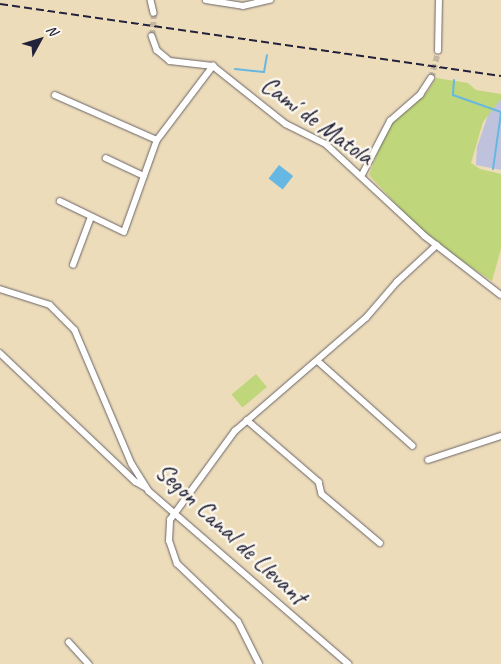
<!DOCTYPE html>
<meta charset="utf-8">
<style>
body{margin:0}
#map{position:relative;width:501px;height:664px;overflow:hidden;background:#eddcba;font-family:Caveat,sans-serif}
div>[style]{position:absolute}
.industrial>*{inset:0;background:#bfc2dd}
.green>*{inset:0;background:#bfd67a;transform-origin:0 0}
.water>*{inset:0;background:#66b7e1;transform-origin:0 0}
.stream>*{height:2px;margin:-1px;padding:0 1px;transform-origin:1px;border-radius:1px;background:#66b7e1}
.street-tunnel>*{height:5.5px;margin-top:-2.75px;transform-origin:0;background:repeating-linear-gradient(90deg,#c4b7a1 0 5.5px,transparent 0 8.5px)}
.roads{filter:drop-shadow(0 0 1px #696367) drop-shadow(0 0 1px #696367)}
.street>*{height:5.5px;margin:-2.75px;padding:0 2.75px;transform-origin:2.75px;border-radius:2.75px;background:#fff}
.rail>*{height:2px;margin-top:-1px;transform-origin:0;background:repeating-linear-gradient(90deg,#22223b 0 8px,transparent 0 12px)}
span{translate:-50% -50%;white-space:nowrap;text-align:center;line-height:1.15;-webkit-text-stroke:5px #fbf7ec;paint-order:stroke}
.street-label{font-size:25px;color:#22223b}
.north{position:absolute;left:15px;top:15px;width:50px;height:50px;-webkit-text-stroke:4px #fbf7ec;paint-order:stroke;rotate:51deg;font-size:14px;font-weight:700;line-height:20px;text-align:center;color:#22223b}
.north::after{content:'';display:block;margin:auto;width:18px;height:22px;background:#22223b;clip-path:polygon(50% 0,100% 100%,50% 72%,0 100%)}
</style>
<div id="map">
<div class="industrial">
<i style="clip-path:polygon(501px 96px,501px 170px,476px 165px,477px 147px,488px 115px)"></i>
</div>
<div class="green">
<i style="clip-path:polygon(436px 78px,468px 83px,476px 90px,501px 94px,501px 99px,483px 122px,471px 163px,480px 169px,501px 174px,501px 249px,492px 281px,428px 238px,369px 175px,390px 121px,411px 108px,428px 91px)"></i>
<i style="left:256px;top:374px;width:17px;height:32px;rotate:50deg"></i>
</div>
<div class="water">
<i style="left:279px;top:165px;width:18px;height:17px;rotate:38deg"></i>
</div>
<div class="stream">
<i style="left:235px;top:69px;width:29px;rotate:6deg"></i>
<i style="left:264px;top:72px;width:17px;rotate:-80deg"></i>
<i style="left:454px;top:80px;width:15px;rotate:94deg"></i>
<i style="left:453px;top:95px;width:51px;rotate:19.5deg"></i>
<i style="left:493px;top:169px;width:57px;rotate:-81.9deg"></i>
</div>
<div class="street-tunnel">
<i style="left:152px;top:36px;width:23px;rotate:-85deg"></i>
<i style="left:431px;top:78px;width:28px;rotate:-75deg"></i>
</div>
<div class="roads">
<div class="street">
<i style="left:151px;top:0;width:13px;rotate:77deg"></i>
<i style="left:206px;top:0;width:37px;rotate:9deg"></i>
<i style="left:243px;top:6px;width:28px;rotate:-13deg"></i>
<i style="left:152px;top:36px;width:15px;rotate:70deg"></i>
<i style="left:157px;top:50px;width:17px;rotate:40deg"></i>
<i style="left:170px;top:61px;width:43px;rotate:6.6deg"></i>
<i style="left:213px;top:66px;width:93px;rotate:38.5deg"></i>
<i style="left:286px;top:124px;width:45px;rotate:26.6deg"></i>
<i style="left:326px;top:144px;width:135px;rotate:42.9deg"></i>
<i style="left:425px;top:236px;width:96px;rotate:37.8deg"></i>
<i style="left:438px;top:51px;width:51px;rotate:-88.9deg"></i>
<i style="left:55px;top:95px;width:111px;rotate:23.8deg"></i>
<i style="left:106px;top:158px;width:42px;rotate:25.3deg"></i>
<i style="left:362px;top:175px;width:61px;rotate:-62.6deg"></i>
<i style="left:390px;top:121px;width:40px;rotate:-41deg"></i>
<i style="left:420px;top:95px;width:20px;rotate:-57deg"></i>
<i style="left:60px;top:201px;width:71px;rotate:25.8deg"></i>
<i style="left:124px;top:232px;width:98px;rotate:-70.3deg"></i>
<i style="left:157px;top:140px;width:93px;rotate:-52.9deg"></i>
<i style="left:73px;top:265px;width:51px;rotate:-69.4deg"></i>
<i style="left:0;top:289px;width:52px;rotate:17.7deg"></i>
<i style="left:50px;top:305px;width:35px;rotate:45deg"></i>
<i style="left:75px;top:330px;width:146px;rotate:67deg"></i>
<i style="left:132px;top:464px;width:32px;rotate:58deg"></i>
<i style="left:149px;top:491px;width:264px;rotate:40.9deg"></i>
<i style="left:0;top:353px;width:187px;rotate:43.5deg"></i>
<i style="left:136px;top:482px;width:10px;rotate:29deg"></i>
<i style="left:318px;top:361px;width:127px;rotate:41.8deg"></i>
<i style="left:247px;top:420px;width:95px;rotate:40.7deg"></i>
<i style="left:319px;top:482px;width:12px;rotate:76deg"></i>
<i style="left:322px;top:494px;width:76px;rotate:40.2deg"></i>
<i style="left:428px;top:460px;width:77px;rotate:-18.2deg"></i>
<i style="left:69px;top:642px;width:30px;rotate:48deg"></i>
<i style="left:259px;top:664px;width:47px;rotate:-116.6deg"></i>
<i style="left:238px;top:622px;width:84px;rotate:-136.4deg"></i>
<i style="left:177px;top:564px;width:24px;rotate:-109deg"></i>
<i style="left:169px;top:541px;width:21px;rotate:-87deg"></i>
<i style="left:170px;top:520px;width:110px;rotate:-53.9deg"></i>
<i style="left:235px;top:431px;width:173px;rotate:-40.8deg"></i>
<i style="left:366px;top:318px;width:48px;rotate:-49.3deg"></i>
<i style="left:397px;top:282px;width:54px;rotate:-42.8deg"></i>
</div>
</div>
<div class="rail">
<i style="left:0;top:4px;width:506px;rotate:8.18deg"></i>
</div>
<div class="street-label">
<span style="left:317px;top:121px;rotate:36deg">Camí de Matola</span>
<span style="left:231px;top:534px;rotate:43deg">Segon Canal de Llevant</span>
</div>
<div class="north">N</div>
</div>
